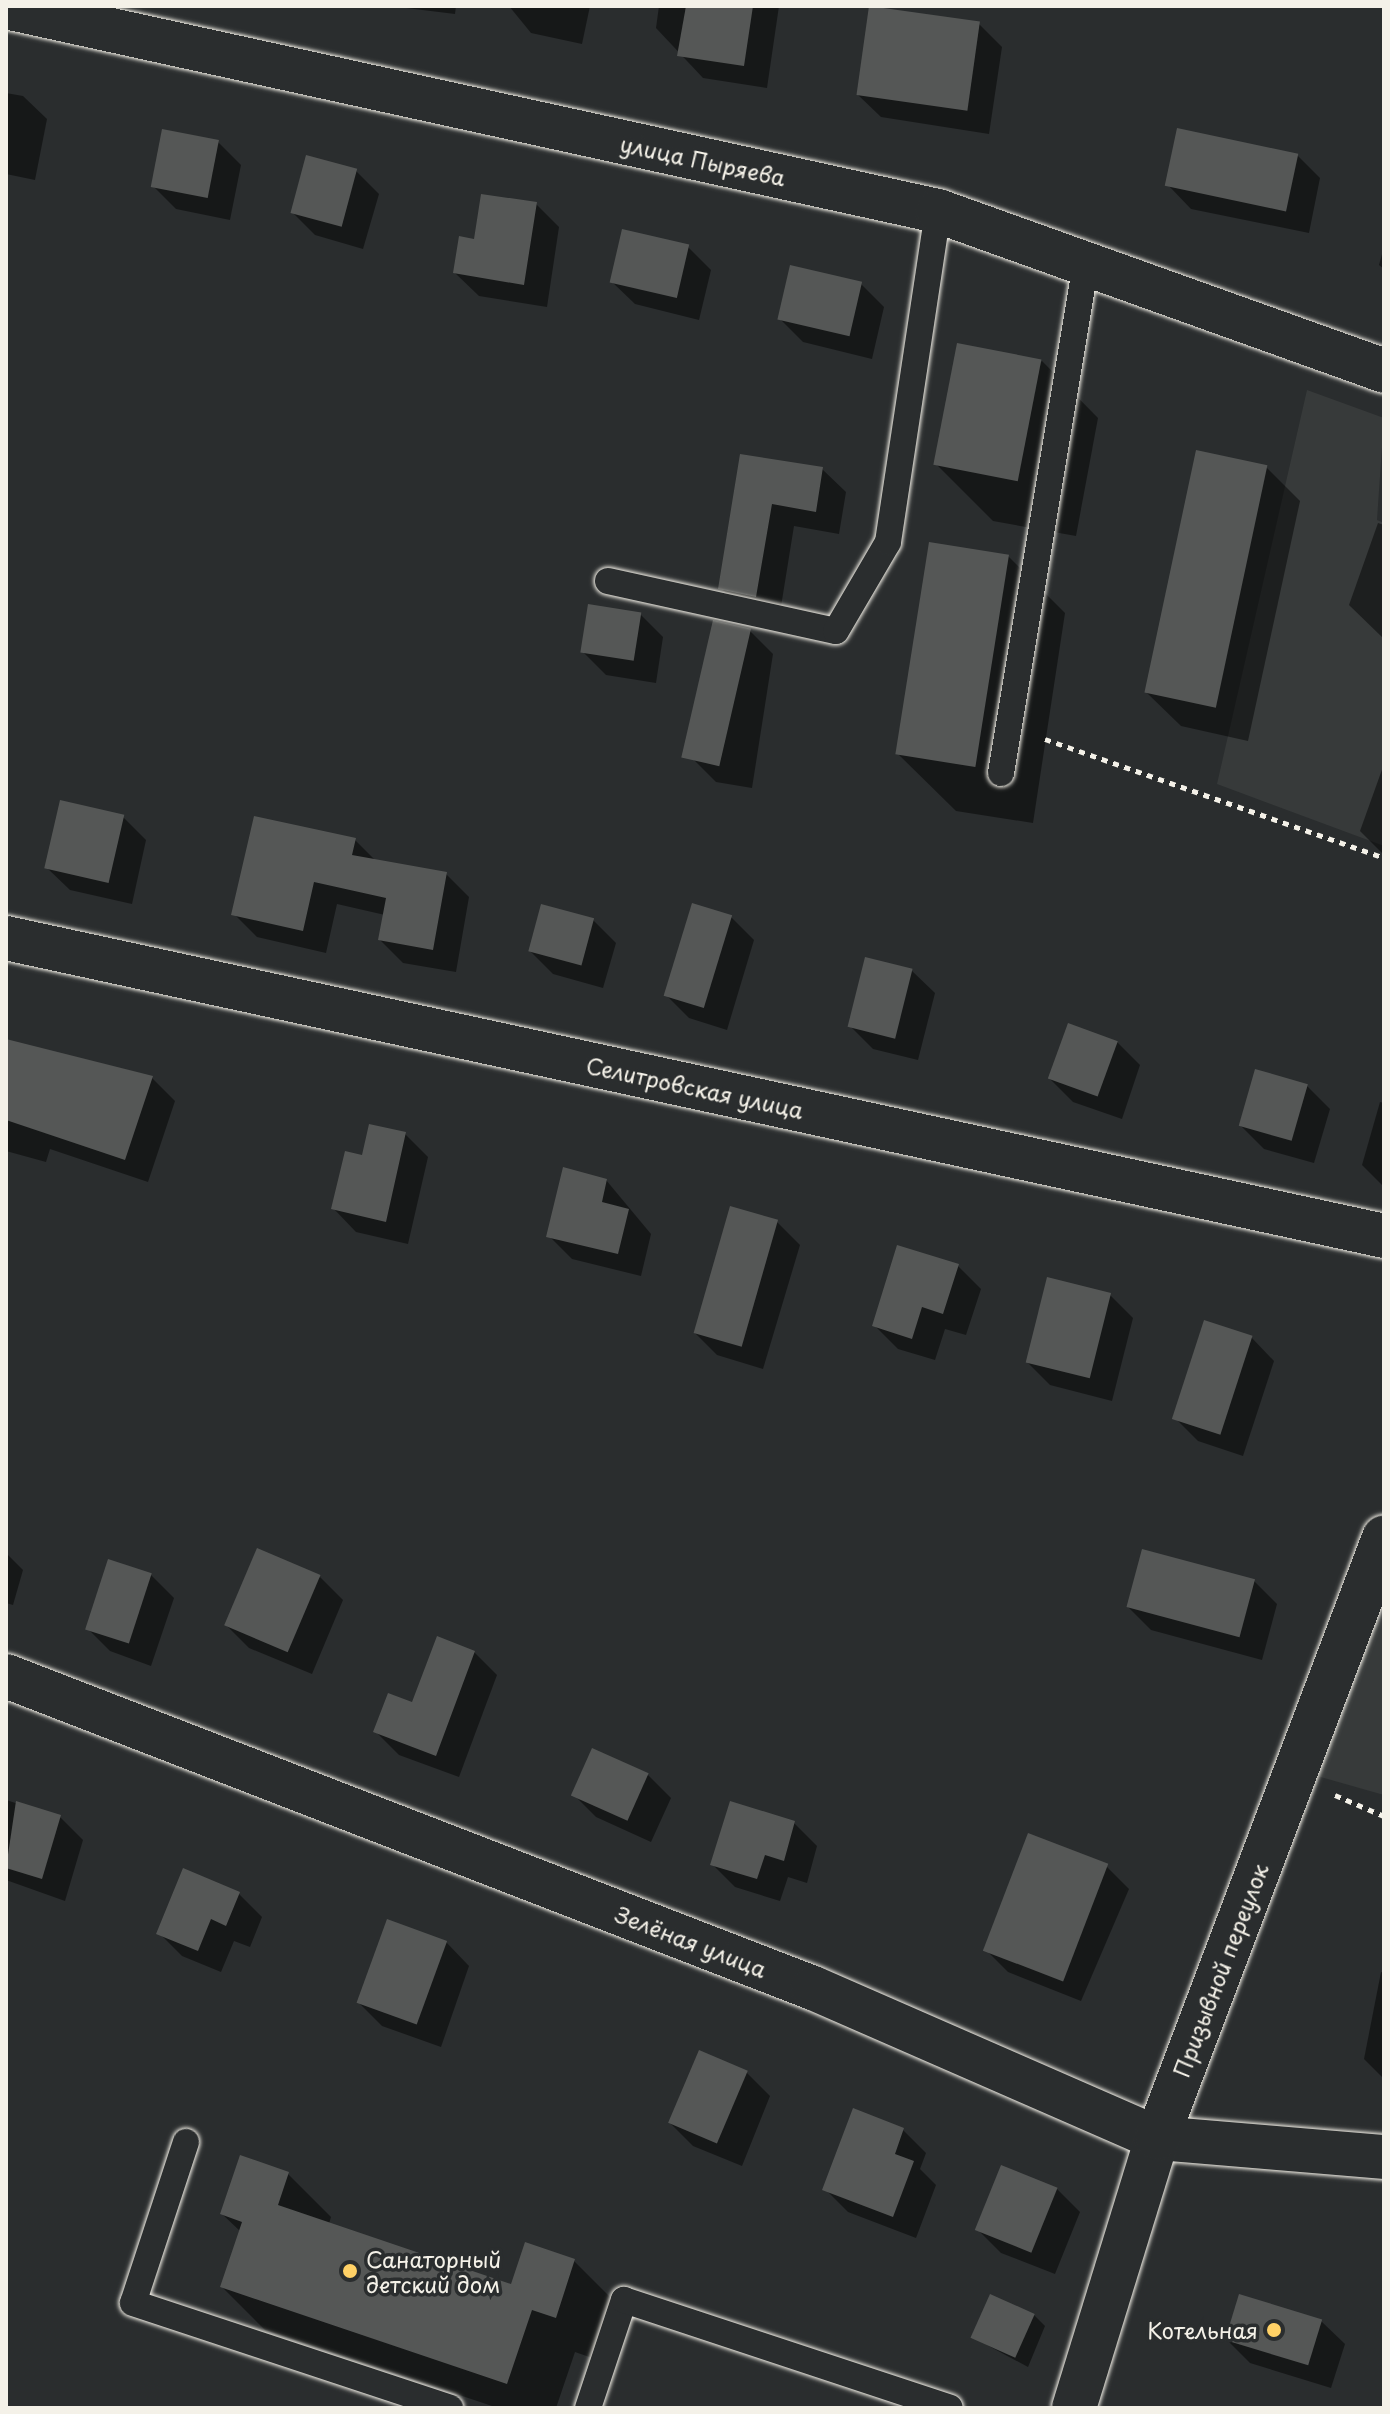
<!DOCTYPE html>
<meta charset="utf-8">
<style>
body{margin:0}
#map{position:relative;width:1390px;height:2414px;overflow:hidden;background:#2a2d2e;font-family:"Playpen Sans",sans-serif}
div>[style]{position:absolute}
.built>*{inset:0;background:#373a3a}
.shadow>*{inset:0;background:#0007}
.building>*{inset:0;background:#555756;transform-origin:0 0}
.path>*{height:5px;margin-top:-2.5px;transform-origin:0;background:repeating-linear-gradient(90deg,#f4f1e8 0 6px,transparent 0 12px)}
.roads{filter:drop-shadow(0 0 2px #f4f1e8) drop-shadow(0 0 2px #f4f1e8)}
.service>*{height:26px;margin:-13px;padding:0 13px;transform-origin:13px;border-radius:13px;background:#2a2d2e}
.minor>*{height:44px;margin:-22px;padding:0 22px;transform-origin:22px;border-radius:22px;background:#2a2d2e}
.dots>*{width:22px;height:22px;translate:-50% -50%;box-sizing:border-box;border:4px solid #2a2d2e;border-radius:50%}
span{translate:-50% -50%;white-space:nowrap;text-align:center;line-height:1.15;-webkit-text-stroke:7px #2a2d2e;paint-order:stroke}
.street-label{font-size:22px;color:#f4f1e8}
.poi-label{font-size:22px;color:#f4f1e8}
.left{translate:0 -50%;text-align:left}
.right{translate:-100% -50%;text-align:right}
.frame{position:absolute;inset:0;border:8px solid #f4f1e8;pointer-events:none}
</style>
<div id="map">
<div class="built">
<i style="clip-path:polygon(1307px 390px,1384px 418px,1377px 520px,1384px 523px,1384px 846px,1217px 784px)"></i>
<i style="clip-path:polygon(1384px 1545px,1384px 1795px,1303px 1772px)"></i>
</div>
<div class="shadow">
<i style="clip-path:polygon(390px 6px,456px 6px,455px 14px)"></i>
<i style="clip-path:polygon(509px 6px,590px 6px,582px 44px,531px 33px)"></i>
<i style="clip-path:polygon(659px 6px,779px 6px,767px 88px,703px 78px,656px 28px)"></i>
<i style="clip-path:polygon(979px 24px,1002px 47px,989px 134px,881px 117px,857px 94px)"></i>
<i style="clip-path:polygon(6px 93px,23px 96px,47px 119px,35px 180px,6px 174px)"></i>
<i style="clip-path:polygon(218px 142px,241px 165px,230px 220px,176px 209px,153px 186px)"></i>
<i style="clip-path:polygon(1297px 155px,1320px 178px,1309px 233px,1191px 209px,1168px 185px)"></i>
<i style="clip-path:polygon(356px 171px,379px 194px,363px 249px,315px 235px,292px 212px)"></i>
<i style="clip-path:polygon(536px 204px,559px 227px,547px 307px,479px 296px,455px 273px,475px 241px)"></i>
<i style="clip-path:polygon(688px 247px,711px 270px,699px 320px,635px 304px,611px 281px)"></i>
<i style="clip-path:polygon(1384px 247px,1384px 269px,1379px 265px)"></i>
<i style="clip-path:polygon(861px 284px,884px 307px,872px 359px,803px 342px,780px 319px)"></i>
<i style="clip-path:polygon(1042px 361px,1098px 418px,1076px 536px,993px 521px,936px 464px)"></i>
<i style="clip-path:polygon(742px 456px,822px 469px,846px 492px,839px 534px,794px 526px,779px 619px,744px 611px,721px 588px)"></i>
<i style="clip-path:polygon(1266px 467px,1300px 501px,1248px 741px,1181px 726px,1147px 693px)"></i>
<i style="clip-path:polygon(1378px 523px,1384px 525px,1384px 639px,1349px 605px)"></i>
<i style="clip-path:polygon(1008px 556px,1065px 613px,1033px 823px,956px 811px,899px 755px)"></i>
<i style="clip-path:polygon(640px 614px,663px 637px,656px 683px,606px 675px,583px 652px)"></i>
<i style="clip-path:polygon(750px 631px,773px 654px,752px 788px,716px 782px,693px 759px)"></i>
<i style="clip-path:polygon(1384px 764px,1384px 855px,1360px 831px)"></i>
<i style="clip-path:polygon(123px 817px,146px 840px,132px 904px,70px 890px,46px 867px)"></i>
<i style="clip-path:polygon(355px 840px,376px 861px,446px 874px,469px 897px,456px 972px,403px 963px,380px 940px,385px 915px,337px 904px,326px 953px,257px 937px,234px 914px)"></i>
<i style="clip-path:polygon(731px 917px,754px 940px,727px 1030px,689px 1018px,666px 995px)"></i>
<i style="clip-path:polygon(593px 920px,616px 943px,603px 988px,553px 974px,530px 951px)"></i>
<i style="clip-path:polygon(911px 970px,935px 993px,918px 1060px,873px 1049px,850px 1026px)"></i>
<i style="clip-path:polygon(6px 1041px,152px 1078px,175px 1101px,148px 1182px,50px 1149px,46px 1162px,6px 1151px)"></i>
<i style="clip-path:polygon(1117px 1042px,1140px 1065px,1122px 1119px,1073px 1102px,1050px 1079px)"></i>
<i style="clip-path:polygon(1307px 1086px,1330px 1109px,1314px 1163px,1264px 1149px,1241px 1126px)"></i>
<i style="clip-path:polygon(1380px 1102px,1384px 1103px,1384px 1187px,1362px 1165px)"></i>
<i style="clip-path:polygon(405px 1134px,428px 1157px,408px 1244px,356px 1232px,333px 1208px,364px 1157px)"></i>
<i style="clip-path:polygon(606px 1180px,651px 1234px,641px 1276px,572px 1259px,549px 1236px)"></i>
<i style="clip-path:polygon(777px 1222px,800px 1245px,763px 1369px,717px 1355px,694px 1332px)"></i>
<i style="clip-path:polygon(958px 1266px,981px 1289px,966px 1335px,945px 1329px,935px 1360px,898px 1349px,875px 1326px)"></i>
<i style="clip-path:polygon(1110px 1295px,1133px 1318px,1112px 1401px,1050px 1385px,1027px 1362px)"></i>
<i style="clip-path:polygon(1251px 1337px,1274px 1361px,1243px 1456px,1198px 1441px,1175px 1418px)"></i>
<i style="clip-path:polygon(6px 1553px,23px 1570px,13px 1605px,6px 1603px)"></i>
<i style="clip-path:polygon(151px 1575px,174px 1598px,151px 1666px,110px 1651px,87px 1628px)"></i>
<i style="clip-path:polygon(320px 1577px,343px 1600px,312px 1674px,249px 1648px,226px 1625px)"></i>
<i style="clip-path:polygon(1254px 1581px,1277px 1604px,1262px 1660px,1151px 1630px,1128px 1607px)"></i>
<i style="clip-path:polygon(474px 1652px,497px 1675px,459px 1777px,399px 1755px,376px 1732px)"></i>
<i style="clip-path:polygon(648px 1775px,671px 1798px,651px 1842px,596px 1817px,573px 1794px)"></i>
<i style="clip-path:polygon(6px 1800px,60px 1817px,83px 1840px,65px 1901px,6px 1880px)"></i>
<i style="clip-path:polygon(794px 1823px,817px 1846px,807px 1883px,788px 1877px,780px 1901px,735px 1887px,712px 1864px)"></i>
<i style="clip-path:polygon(1106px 1866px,1129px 1889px,1081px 2001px,1008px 1972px,985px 1949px)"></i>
<i style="clip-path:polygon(239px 1894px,262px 1917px,250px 1947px,234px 1941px,221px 1972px,182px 1956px,159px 1933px)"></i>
<i style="clip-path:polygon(446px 1942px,469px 1966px,441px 2047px,382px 2026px,359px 2003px)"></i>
<i style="clip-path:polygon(1381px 1972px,1384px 1973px,1384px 2079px,1364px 2059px)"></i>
<i style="clip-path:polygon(700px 2053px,747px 2073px,770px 2096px,742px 2166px,693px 2146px,670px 2123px)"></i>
<i style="clip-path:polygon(903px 2130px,926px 2153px,920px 2169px,936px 2185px,916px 2238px,848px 2212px,825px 2189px)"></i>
<i style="clip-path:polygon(288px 2174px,331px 2217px,329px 2224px,512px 2286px,526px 2245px,574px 2261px,617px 2304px,598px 2360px,575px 2352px,556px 2408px,498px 2408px,265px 2330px,222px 2287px,241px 2232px,222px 2214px)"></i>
<i style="clip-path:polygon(1057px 2189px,1080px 2212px,1055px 2274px,1001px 2253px,978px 2230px)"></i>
<i style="clip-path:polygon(1034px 2315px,1045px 2326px,1028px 2367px,974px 2338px)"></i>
<i style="clip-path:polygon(1321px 2321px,1345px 2344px,1331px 2388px,1250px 2363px,1227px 2340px)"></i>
</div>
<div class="building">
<i style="clip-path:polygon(686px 6px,753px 6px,744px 66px,677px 56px)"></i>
<i style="left:869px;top:6px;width:112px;height:90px;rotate:8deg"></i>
<i style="left:1177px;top:128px;width:124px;height:59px;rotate:12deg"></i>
<i style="left:162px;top:129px;width:58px;height:59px;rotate:11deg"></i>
<i style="left:306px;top:155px;width:53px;height:60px;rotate:15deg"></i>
<i style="clip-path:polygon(481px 194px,537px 202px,524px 285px,453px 273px,459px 236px,474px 239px)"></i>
<i style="left:622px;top:229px;width:69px;height:55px;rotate:13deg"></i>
<i style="left:790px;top:265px;width:74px;height:56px;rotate:13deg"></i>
<i style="left:957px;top:343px;width:86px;height:124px;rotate:11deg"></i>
<i style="left:1196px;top:450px;width:73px;height:248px;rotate:12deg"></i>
<i style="clip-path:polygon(740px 454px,823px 467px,816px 512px,772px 504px,756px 597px,718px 589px)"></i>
<i style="left:929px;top:542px;width:81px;height:215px;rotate:9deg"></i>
<i style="left:588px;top:604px;width:54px;height:49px;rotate:9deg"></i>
<i style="left:713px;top:620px;width:39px;height:141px;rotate:13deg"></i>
<i style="left:60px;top:800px;width:66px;height:70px;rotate:13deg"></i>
<i style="clip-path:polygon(254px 816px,356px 838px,352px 855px,447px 872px,433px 950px,378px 940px,386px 898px,314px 882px,303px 931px,231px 915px)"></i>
<i style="left:692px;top:903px;width:42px;height:97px;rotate:17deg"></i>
<i style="left:541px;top:904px;width:55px;height:49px;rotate:15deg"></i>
<i style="left:865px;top:957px;width:49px;height:72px;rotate:14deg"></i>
<i style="left:1068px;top:1023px;width:53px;height:59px;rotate:20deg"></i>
<i style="clip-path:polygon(6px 1039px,153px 1076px,125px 1160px,6px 1120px)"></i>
<i style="left:1255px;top:1069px;width:55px;height:59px;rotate:16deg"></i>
<i style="clip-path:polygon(369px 1124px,406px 1132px,386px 1222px,331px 1209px,345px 1151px,362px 1155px)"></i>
<i style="clip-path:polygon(563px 1167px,607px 1179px,602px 1202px,629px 1209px,618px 1254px,546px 1237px)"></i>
<i style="left:730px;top:1206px;width:50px;height:132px;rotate:16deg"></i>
<i style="clip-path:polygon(897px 1245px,959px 1264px,943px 1314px,922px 1307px,912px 1339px,872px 1326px)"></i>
<i style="left:1047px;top:1277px;width:66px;height:88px;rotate:14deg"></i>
<i style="left:1204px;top:1320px;width:51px;height:104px;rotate:18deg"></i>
<i style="left:257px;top:1548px;width:69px;height:84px;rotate:23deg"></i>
<i style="left:1142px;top:1549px;width:117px;height:60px;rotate:15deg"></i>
<i style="left:108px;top:1559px;width:46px;height:74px;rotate:18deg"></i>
<i style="clip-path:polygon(437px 1636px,475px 1651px,436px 1756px,373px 1732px,388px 1693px,412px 1702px)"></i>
<i style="left:592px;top:1748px;width:62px;height:52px;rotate:24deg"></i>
<i style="clip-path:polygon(16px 1801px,61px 1815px,42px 1879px,6px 1868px)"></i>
<i style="clip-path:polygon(730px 1801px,795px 1821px,784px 1861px,765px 1855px,757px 1879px,710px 1865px)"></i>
<i style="left:1028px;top:1833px;width:86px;height:126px;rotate:21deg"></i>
<i style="clip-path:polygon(183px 1868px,240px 1892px,226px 1926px,211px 1919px,198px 1951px,156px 1934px)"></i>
<i style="left:387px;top:1919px;width:64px;height:89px;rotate:20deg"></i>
<i style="left:699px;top:2050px;width:53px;height:79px;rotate:23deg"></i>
<i style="clip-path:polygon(853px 2108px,904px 2128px,895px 2154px,914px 2161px,893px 2217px,822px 2190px)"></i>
<i style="clip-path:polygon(240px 2155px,289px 2172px,278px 2205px,511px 2284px,525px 2242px,575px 2259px,556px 2318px,532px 2310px,507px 2384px,220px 2287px,242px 2222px,220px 2214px)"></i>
<i style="left:1001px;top:2165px;width:61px;height:70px;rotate:22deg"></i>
<i style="left:990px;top:2294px;width:49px;height:48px;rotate:24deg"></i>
<i style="left:1239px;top:2294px;width:87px;height:48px;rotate:17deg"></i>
</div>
<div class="path">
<i style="left:1045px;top:739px;width:359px;rotate:19.3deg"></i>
<i style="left:1335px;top:1795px;width:53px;rotate:23.2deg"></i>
</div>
<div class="roads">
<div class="service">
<i style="left:608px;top:581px;width:233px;rotate:12.4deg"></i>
<i style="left:836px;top:631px;width:103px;rotate:-59.7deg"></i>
<i style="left:888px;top:542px;width:335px;rotate:-81.4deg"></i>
<i style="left:1001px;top:773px;width:517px;rotate:-80.54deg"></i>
<i style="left:186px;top:2142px;width:169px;rotate:108.2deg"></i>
<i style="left:133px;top:2303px;width:334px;rotate:18.3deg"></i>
<i style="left:588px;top:2408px;width:114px;rotate:-71.6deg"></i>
<i style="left:624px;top:2300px;width:343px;rotate:18.3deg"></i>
</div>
<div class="minor">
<i style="left:6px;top:7px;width:954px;rotate:12.35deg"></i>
<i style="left:938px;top:211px;width:474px;rotate:19.7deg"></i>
<i style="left:6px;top:938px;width:1410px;rotate:12.2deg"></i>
<i style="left:6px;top:1676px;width:865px;rotate:21.14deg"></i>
<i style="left:813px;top:1988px;width:375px;rotate:23.6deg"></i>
<i style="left:1157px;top:2138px;width:228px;rotate:4.8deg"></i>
<i style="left:1074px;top:2408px;width:282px;rotate:-72.9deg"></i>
<i style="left:1157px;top:2138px;width:642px;rotate:-69.28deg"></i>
</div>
</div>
<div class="dots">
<i style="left:350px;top:2271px;background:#ffd166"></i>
<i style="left:1274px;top:2330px;background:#ffd166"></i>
</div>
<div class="street-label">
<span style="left:703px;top:160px;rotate:12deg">улица Пыряева</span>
<span style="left:695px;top:1087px;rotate:12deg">Селитровская улица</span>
<span style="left:691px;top:1941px;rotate:21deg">Зелёная улица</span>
<span style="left:1220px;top:1970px;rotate:-69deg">Призывной переулок</span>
</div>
<div class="poi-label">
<span class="left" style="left:366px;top:2271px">Санаторный<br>детский дом</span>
<span class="right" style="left:1258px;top:2330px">Котельная</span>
</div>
<div class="frame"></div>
</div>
